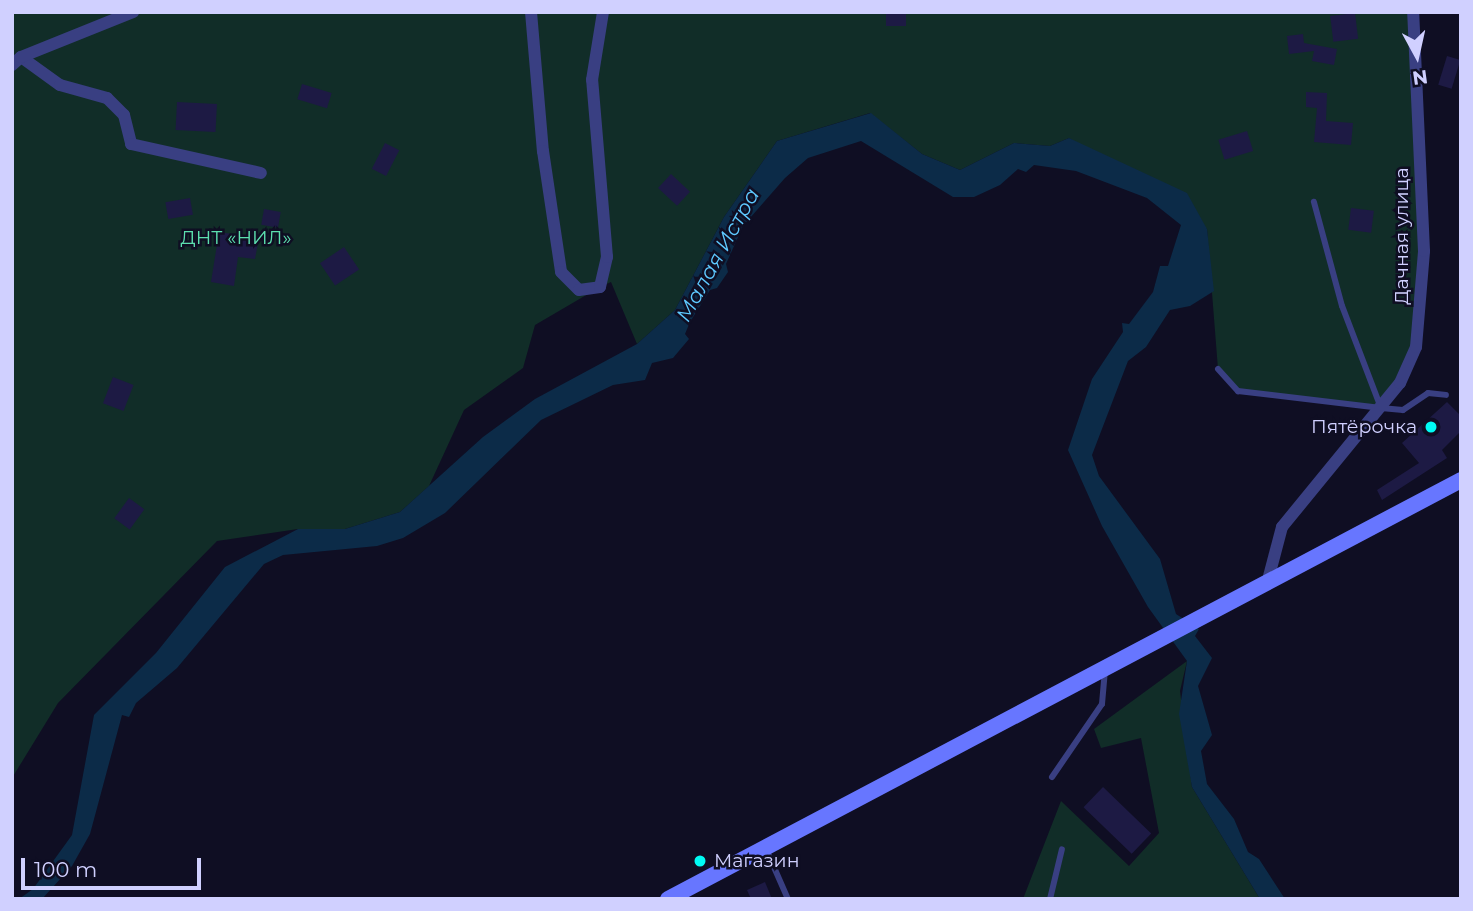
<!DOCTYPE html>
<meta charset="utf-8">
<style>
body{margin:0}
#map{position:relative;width:1473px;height:911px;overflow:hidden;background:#0f0e23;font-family:Montserrat,sans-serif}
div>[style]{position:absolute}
.green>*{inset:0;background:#112d28}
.water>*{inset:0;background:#0c2b48}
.building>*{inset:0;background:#1d1a44;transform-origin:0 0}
.service>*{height:6px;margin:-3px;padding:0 3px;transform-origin:3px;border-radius:3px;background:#393f82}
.minor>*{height:12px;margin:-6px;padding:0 6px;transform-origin:6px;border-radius:6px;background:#393f82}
.secondary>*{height:16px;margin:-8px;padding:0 8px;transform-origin:8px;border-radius:8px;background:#6776ff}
.dots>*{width:19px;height:19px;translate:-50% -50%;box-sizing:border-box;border:4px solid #0f0e23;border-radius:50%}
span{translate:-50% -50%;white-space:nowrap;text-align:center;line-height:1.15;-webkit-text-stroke:5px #0f0e23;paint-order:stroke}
.street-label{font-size:19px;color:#d0d0ff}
.park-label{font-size:19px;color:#5cdfae}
.poi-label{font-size:19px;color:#d0d0ff}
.right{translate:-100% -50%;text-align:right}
.left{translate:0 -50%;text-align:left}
.water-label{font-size:21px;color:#5ec9ff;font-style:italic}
.frame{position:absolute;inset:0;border:14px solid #d0d0ff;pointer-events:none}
.north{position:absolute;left:1382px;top:21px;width:70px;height:70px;-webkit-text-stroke:5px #0f0e23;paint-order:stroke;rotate:172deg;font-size:19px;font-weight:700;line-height:28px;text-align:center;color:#d0d0ff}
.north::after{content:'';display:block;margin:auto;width:24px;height:32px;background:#d0d0ff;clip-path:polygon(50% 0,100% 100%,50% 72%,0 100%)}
.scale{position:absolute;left:21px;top:858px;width:180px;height:32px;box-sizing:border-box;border:4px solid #d0d0ff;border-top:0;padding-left:9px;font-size:21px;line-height:24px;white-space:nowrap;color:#d0d0ff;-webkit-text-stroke:5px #0f0e23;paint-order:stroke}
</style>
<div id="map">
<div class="green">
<i style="clip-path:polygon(12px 12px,1413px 12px,1424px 251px,1416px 347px,1381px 408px,1238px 391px,1218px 369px,1207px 229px,1069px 138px,1050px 146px,1014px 143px,960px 170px,922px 154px,870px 113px,777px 141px,724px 217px,675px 310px,637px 344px,611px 282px,600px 287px,535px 325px,523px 368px,464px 410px,429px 486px,400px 512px,345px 529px,298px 529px,217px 541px,58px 703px,12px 778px)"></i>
<i style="clip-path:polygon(1187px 661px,1180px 691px,1192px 787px,1260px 899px,1023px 899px,1061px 801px,1129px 866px,1159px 833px,1141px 738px,1101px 748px,1094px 729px)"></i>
</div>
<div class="water">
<i style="clip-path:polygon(871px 113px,922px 154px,960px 170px,1014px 143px,1050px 146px,1069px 138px,1187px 193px,1207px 229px,1214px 291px,1190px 306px,1170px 310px,1146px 347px,1128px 361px,1092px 455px,1099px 476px,1160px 559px,1176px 614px,1199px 629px,1195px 636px,1212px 658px,1198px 686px,1212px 735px,1201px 751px,1207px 784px,1234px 819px,1248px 852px,1259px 859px,1285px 899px,1260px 899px,1192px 787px,1179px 714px,1187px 661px,1148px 607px,1102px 526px,1068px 450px,1092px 379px,1123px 332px,1122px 323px,1129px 324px,1153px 292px,1160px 266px,1168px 266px,1181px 225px,1147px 198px,1076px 171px,1034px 165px,1026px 172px,1018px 169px,1000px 185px,974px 197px,953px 197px,861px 141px,808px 158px,785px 178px,743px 226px,726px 264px,728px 272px,717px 288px,710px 290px,690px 322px,685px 334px,689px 339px,673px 358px,652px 363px,645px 380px,613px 385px,541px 420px,445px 513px,403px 538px,377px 546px,283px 555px,264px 564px,177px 668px,136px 703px,129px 717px,122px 715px,90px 834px,72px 866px,42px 899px,19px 899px,33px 889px,72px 835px,94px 715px,156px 653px,225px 567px,298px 529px,345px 529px,400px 512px,483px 437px,535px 399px,637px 344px,675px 310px,724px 217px,777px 141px)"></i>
</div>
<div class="building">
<i style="left:886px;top:13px;width:20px;height:13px"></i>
<i style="left:1355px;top:13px;width:26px;height:25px;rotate:83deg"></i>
<i style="clip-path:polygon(1303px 34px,1304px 43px,1337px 49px,1334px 65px,1312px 61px,1314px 51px,1289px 54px,1287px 36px)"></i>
<i style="left:1447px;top:56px;width:14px;height:30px;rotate:17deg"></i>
<i style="left:302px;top:84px;width:31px;height:16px;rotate:17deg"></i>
<i style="clip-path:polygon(1306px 92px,1327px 93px,1326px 121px,1353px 123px,1351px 145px,1314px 142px,1317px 108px,1306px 107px)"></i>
<i style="left:177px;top:102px;width:40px;height:28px;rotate:3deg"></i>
<i style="left:1247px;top:131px;width:21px;height:30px;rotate:73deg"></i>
<i style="left:385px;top:143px;width:16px;height:29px;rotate:27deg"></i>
<i style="left:671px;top:174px;width:26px;height:19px;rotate:43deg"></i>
<i style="left:190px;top:198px;width:17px;height:25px;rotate:80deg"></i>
<i style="left:1351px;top:208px;width:23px;height:22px;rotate:7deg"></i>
<i style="left:264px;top:209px;width:17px;height:16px;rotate:10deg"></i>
<i style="clip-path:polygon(219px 232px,259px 238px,255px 259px,238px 257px,234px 286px,211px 282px)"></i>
<i style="left:344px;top:247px;width:27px;height:29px;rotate:56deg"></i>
<i style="left:113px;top:377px;width:22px;height:28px;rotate:21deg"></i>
<i style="clip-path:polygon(1447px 402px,1461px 416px,1461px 431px,1442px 450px,1447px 458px,1382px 500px,1377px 490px,1419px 463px,1402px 443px)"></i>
<i style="left:129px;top:498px;width:19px;height:25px;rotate:36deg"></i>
<i style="left:1103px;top:787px;width:67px;height:28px;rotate:44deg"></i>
<i style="clip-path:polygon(765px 882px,772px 899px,751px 899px,747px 890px)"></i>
</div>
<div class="service">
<i style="left:1218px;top:369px;width:30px;rotate:48deg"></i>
<i style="left:1238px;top:391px;width:144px;rotate:6.8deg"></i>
<i style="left:1381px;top:408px;width:109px;rotate:-110.9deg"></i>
<i style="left:1342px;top:306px;width:108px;rotate:-105.1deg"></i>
<i style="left:1381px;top:408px;width:22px;rotate:5deg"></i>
<i style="left:1403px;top:410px;width:30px;rotate:-34deg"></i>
<i style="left:1428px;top:393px;width:18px;rotate:6deg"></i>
<i style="left:1052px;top:777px;width:88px;rotate:-55.6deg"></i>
<i style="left:1102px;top:704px;width:32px;rotate:-85deg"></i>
<i style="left:766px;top:849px;width:55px;rotate:66.3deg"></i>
<i style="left:1050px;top:899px;width:51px;rotate:-76.5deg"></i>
</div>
<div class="minor">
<i style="left:531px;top:12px;width:140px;rotate:85.1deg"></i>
<i style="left:543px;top:151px;width:122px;rotate:81.5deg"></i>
<i style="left:561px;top:272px;width:25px;rotate:45deg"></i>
<i style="left:579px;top:290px;width:21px;rotate:-8deg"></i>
<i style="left:600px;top:287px;width:31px;rotate:-77deg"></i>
<i style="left:607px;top:257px;width:178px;rotate:-94.8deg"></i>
<i style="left:592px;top:80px;width:69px;rotate:-80.8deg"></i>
<i style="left:21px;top:57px;width:48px;rotate:35.7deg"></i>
<i style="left:60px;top:85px;width:49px;rotate:15.5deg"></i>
<i style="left:107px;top:98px;width:24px;rotate:45deg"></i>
<i style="left:124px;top:115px;width:30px;rotate:76deg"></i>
<i style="left:131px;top:144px;width:133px;rotate:12.6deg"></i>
<i style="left:12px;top:65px;width:12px;rotate:-42deg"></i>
<i style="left:21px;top:57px;width:121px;rotate:-21.9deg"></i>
<i style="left:1268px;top:580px;width:55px;rotate:-75.2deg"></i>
<i style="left:1282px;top:527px;width:186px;rotate:-50.7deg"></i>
<i style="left:1400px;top:383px;width:39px;rotate:-66deg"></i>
<i style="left:1416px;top:347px;width:96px;rotate:-85.2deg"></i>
<i style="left:1424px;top:251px;width:239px;rotate:-92.6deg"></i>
</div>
<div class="secondary">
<i style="left:668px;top:899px;width:897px;rotate:-27.85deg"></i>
</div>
<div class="dots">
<i style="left:1431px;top:427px;background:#00fbf4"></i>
<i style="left:700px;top:861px;background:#00fbf4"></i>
</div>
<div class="street-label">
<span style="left:1402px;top:236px;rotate:-90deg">Дачная улица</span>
</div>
<div class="park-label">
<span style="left:236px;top:238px">ДНТ «НИЛ»</span>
</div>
<div class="poi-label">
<span class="right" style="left:1417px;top:427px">Пятёрочка</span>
<span class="left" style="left:714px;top:861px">Магазин</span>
</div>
<div class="water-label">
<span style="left:718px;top:255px;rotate:-61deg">Малая Истра</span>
</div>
<div class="frame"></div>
<div class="north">N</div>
<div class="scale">100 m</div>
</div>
